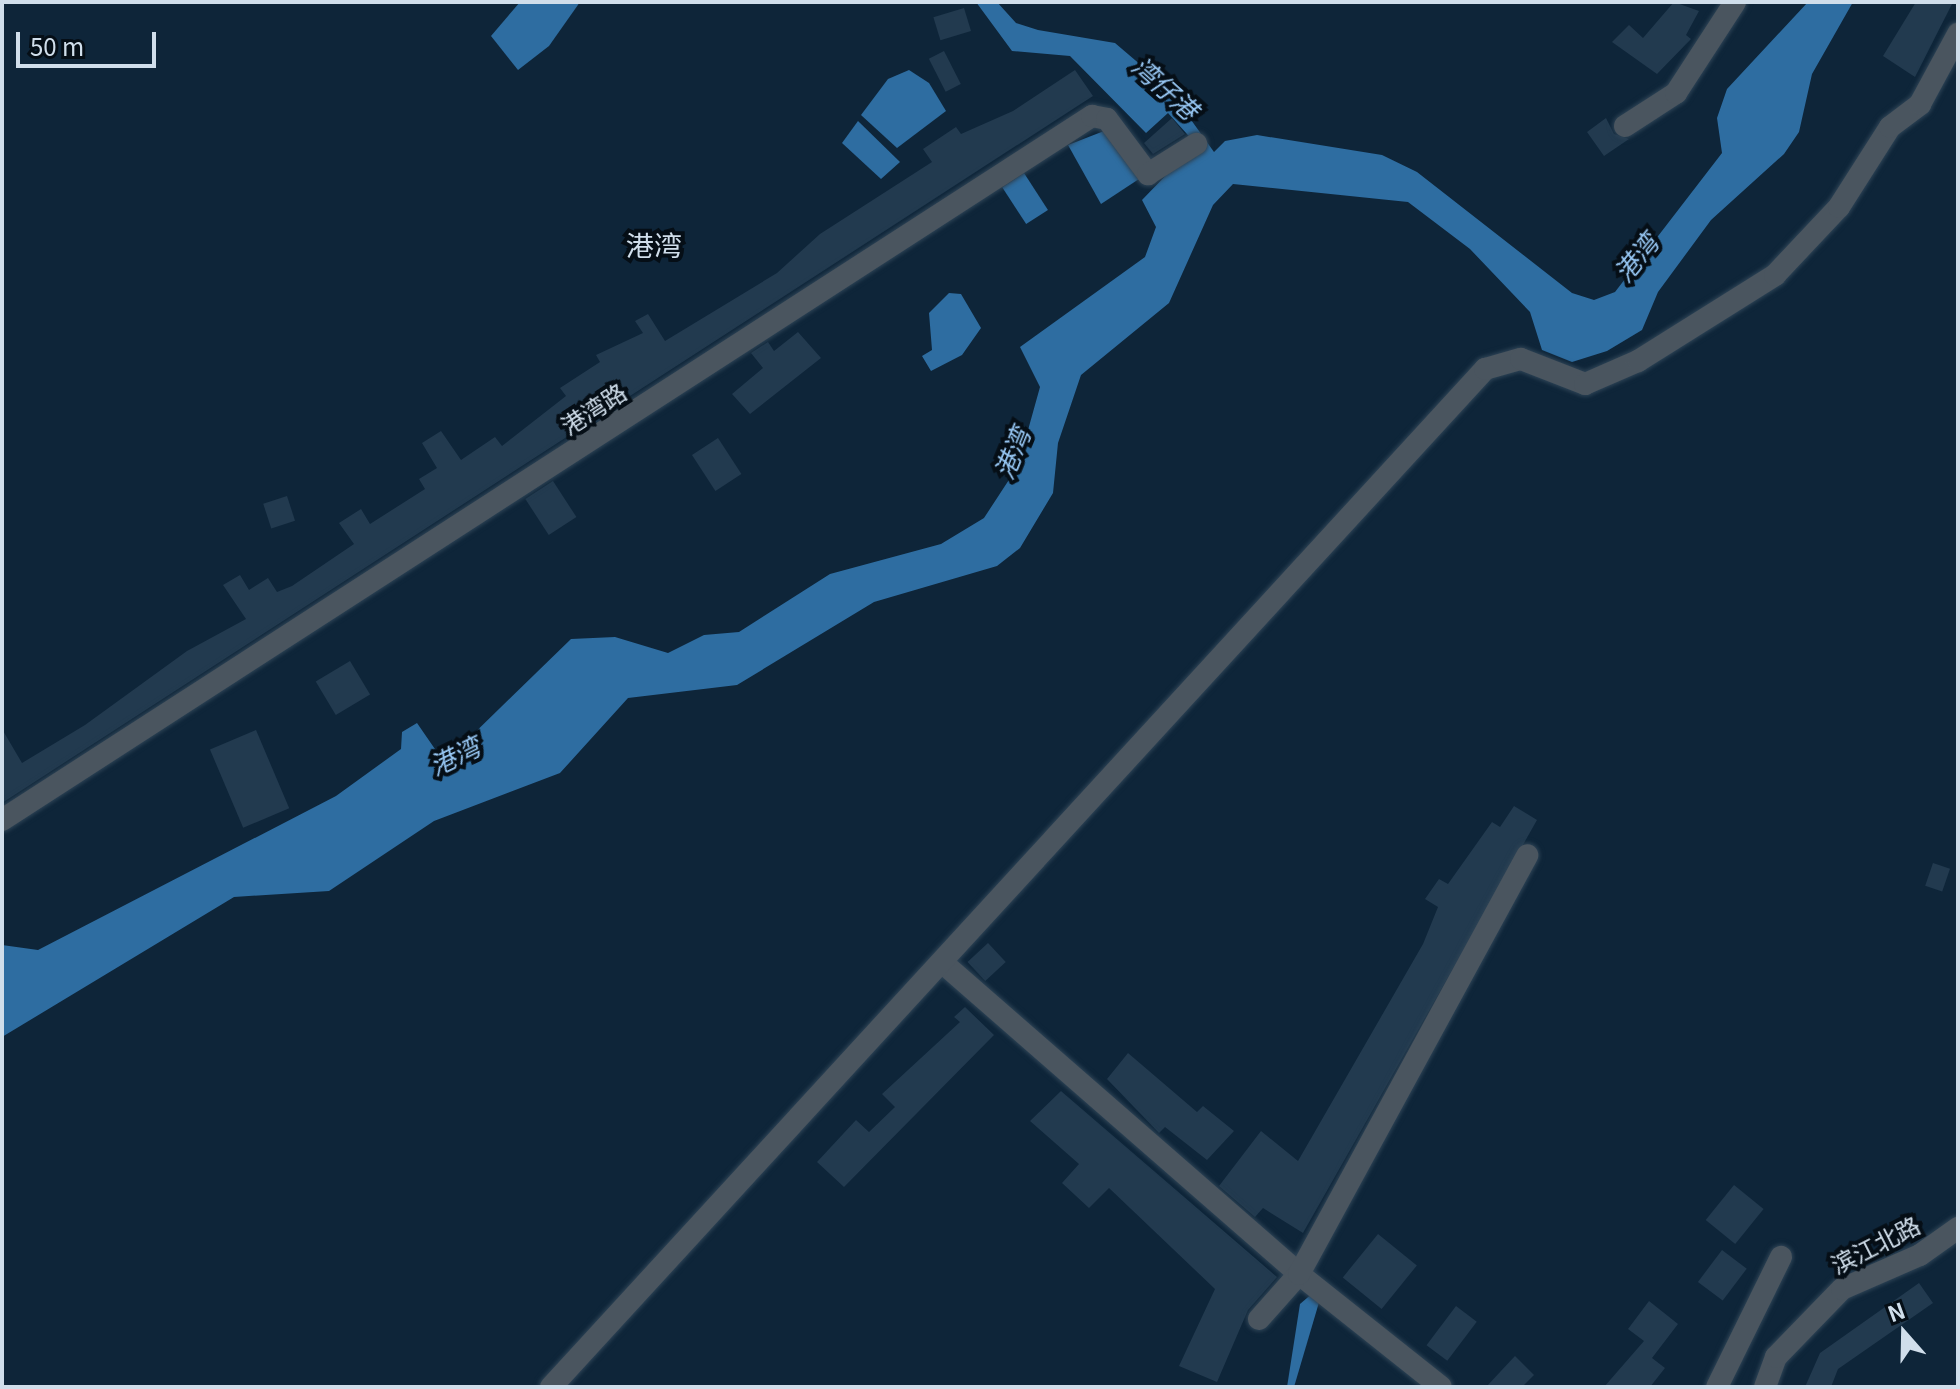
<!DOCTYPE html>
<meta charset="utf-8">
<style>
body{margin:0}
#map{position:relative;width:1960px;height:1389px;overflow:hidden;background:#0e2539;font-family:Georgia,"Noto Sans SC",serif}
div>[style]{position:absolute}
.water>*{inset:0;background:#2e6da1;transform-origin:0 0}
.building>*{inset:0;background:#223a4f;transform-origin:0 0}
.roads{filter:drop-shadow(0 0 2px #2d4355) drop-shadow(0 0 2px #2d4355)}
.minor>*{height:22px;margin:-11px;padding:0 11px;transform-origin:11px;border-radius:11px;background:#4a555f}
span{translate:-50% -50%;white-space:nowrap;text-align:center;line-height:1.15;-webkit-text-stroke:8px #050e16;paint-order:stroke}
.street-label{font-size:24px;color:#d0deeb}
.water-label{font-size:26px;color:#98c8f5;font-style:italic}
.quarter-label{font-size:28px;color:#d0deeb}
.frame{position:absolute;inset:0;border:4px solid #d0deeb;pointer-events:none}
.north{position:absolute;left:1864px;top:1293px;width:80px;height:80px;-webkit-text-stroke:6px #050e16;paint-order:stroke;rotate:340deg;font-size:22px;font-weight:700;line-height:32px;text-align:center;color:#d0deeb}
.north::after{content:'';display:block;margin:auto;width:28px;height:36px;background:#d0deeb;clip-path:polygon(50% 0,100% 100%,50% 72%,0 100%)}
.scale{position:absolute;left:16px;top:32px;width:140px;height:36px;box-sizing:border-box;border:4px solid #d0deeb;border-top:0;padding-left:10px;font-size:24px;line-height:28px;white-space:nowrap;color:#d0deeb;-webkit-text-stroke:6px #050e16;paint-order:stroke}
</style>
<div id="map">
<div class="water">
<i style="clip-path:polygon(520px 2px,580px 2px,549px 46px,518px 70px,491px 36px)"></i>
<i style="clip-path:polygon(976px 2px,997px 2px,1016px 23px,1038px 30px,1115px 43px,1169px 89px,1214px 152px,1225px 141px,1257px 135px,1382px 155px,1417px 172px,1572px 293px,1594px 300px,1615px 292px,1722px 153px,1717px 118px,1727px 89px,1808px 2px,1853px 2px,1812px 74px,1799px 132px,1784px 154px,1711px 220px,1658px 292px,1642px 330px,1607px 351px,1572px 362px,1542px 350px,1530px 312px,1470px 249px,1408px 202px,1233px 184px,1213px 205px,1169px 303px,1081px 375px,1058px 443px,1053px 493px,1020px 548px,997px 566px,874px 602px,737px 685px,628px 698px,560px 773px,434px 821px,329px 891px,234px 897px,2px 1037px,2px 945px,38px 950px,336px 796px,401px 749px,402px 732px,417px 723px,437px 752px,459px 748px,571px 639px,615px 637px,668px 653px,704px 635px,739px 632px,830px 574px,941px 544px,984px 518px,1018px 466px,1040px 387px,1020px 347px,1145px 257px,1156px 227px,1142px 200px,1196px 144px,1168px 113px,1146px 133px,1070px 56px,1012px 51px)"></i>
<i style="clip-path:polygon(909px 70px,929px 83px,946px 111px,897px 148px,861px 115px,888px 79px)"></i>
<i style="clip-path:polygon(858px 121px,900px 162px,881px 179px,842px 143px)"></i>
<i style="clip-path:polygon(1104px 131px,1139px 179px,1101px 204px,1068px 145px)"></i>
<i style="left:1024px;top:173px;width:44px;height:26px;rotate:57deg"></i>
<i style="clip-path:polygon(949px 293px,961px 294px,981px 328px,962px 355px,931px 371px,922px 356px,932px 350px,929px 313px)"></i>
<i style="clip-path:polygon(1314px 1292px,1320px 1299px,1294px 1387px,1287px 1387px,1300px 1304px)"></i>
</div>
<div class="building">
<i style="clip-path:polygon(1674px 2px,1699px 11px,1686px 35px,1691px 39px,1657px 74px,1612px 42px,1629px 25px,1643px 38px)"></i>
<i style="clip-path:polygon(1916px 2px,1953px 2px,1915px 77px,1883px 56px)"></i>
<i style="left:964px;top:8px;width:24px;height:32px;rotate:73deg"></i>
<i style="left:944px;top:51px;width:37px;height:17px;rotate:63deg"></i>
<i style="clip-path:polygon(1075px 70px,1093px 96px,2px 803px,2px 729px,22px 763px,85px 725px,187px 651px,246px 619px,223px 585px,240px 575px,249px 590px,268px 578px,277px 592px,292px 586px,354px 544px,339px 523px,361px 509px,370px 524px,425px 489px,419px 479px,437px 468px,422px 443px,441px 431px,461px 460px,495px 437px,502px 446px,566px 396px,560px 388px,600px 362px,596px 355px,643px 333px,635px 321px,648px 314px,665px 341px,777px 273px,820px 234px,932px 162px,923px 149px,956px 127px,961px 134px,1013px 111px)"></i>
<i style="clip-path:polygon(1172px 118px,1185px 134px,1153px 154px,1144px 143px)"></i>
<i style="clip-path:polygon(1606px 118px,1614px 134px,1629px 139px,1604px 156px,1587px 132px)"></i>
<i style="clip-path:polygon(798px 332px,821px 358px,750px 414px,732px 394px,763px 368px,751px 353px,768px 342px,774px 351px)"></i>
<i style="left:718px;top:438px;width:43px;height:31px;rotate:57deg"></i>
<i style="left:553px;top:481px;width:43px;height:33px;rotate:57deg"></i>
<i style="left:287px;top:496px;width:26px;height:25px;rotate:72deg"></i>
<i style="left:350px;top:661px;width:39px;height:40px;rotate:59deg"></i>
<i style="left:256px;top:730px;width:85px;height:50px;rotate:67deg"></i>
<i style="clip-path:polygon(1514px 806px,1537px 820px,1303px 1233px,1263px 1208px,1255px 1217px,1219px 1186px,1261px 1131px,1298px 1161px,1423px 944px,1438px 907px,1425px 899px,1439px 879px,1448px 884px,1492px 822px,1500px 827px)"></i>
<i style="left:1933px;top:863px;width:18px;height:24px;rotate:19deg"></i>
<i style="left:988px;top:943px;width:26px;height:28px;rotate:47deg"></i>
<i style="clip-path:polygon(965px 1007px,994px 1035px,844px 1187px,817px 1162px,856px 1120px,869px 1132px,895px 1107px,882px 1094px,960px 1022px,954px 1017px)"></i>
<i style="clip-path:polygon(1128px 1053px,1197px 1112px,1203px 1106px,1234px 1131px,1207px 1160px,1165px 1127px,1159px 1133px,1107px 1079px)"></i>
<i style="clip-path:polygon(1061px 1091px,1277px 1277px,1248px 1310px,1217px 1382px,1179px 1366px,1215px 1289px,1109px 1188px,1089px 1208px,1062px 1183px,1079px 1164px,1030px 1121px)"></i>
<i style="left:1734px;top:1185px;width:38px;height:45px;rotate:39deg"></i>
<i style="left:1378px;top:1234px;width:50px;height:56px;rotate:39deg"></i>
<i style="left:1722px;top:1250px;width:31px;height:40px;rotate:37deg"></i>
<i style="clip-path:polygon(1919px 1283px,1933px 1303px,1838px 1369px,1831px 1387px,1805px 1387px,1820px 1353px)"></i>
<i style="clip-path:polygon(1649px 1301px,1678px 1324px,1652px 1358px,1665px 1368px,1650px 1387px,1604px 1387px,1644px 1341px,1628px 1329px)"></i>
<i style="left:1456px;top:1306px;width:26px;height:49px;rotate:37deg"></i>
<i style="clip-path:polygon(1515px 1356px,1534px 1375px,1522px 1387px,1486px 1387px)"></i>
</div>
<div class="roads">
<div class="minor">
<i style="left:1625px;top:126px;width:61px;rotate:-32.9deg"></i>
<i style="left:1676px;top:93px;width:108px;rotate:-57deg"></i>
<i style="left:2px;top:820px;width:1298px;rotate:-32.86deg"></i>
<i style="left:1092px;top:116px;width:15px;rotate:11deg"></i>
<i style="left:1107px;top:119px;width:69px;rotate:53.3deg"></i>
<i style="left:1148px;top:174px;width:57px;rotate:-32deg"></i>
<i style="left:944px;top:964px;width:471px;rotate:41.1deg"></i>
<i style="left:1299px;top:1274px;width:181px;rotate:38.5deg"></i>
<i style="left:1259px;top:1319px;width:60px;rotate:-48.4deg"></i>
<i style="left:1299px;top:1274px;width:477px;rotate:-61.4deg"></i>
<i style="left:551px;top:1387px;width:1382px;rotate:-47.46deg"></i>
<i style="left:1485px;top:369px;width:37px;rotate:-16deg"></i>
<i style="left:1521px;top:359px;width:69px;rotate:21.3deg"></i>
<i style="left:1585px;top:384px;width:58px;rotate:-23.5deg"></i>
<i style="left:1638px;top:361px;width:162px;rotate:-32.1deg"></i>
<i style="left:1775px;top:275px;width:93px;rotate:-46.7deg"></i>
<i style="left:1839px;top:207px;width:95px;rotate:-57.5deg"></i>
<i style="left:1890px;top:127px;width:38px;rotate:-37deg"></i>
<i style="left:1920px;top:104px;width:80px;rotate:-61.5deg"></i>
<i style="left:1717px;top:1387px;width:145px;rotate:-63.8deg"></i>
<i style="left:1765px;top:1387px;width:32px;rotate:-70deg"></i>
<i style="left:1776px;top:1357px;width:95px;rotate:-45.9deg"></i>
<i style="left:1842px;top:1289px;width:85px;rotate:-23.6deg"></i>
<i style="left:1920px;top:1255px;width:47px;rotate:-35.4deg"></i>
</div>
</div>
<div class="street-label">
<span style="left:593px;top:408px;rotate:-33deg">港湾路</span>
<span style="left:1875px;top:1244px;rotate:-27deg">滨江北路</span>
</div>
<div class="water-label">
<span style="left:1166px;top:87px;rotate:42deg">湾仔港</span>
<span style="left:1635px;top:257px;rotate:-51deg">港湾</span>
<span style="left:1011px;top:453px;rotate:-68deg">港湾</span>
<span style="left:454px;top:755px;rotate:-26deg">港湾</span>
</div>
<div class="quarter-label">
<span style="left:654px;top:244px">港湾</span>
</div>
<div class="frame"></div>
<div class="north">N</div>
<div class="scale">50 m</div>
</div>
